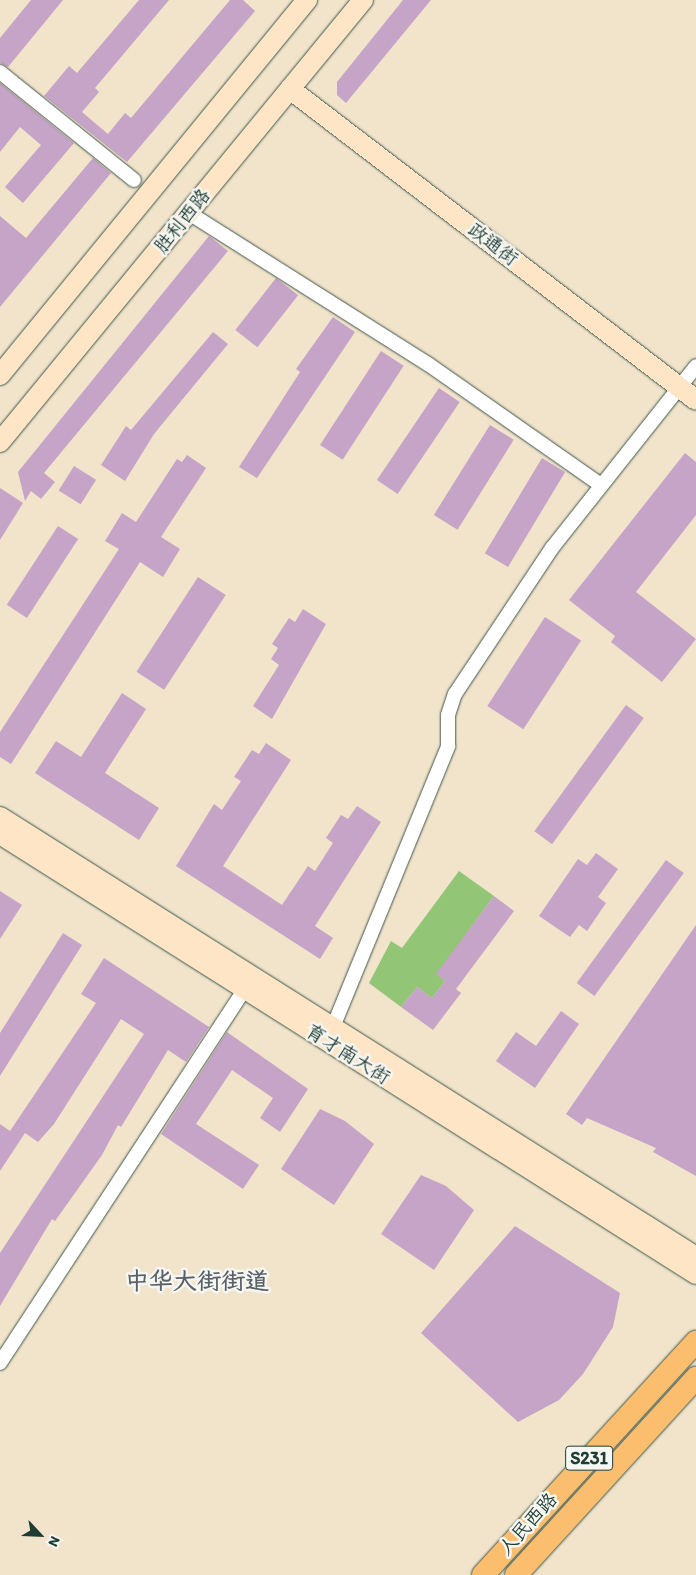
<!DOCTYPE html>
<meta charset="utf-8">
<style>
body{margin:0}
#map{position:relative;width:696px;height:1575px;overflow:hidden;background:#f1e4cb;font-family:Itim,"LXGW WenKai TC",sans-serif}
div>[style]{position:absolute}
.green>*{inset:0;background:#92c576}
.building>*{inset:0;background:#c5a4c7;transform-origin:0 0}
.roads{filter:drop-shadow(0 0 1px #3e564b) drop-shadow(0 0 1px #3e564b)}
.street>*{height:14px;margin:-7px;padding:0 7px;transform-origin:7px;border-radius:7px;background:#fff}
.secondary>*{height:20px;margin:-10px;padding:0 10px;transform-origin:10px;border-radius:10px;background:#fde5c5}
.primary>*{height:22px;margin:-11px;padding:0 11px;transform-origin:11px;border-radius:11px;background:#fbbd6e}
span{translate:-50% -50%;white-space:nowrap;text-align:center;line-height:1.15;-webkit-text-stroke:5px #f6f6f2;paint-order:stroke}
.shield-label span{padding:1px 4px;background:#f6f6f2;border:1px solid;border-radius:4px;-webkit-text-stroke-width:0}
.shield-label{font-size:18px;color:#1f3d34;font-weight:700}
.street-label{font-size:19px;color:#1f3d34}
.district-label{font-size:24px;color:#596167;font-weight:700}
.north{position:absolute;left:15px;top:1510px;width:50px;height:50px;-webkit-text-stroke:4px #f6f6f2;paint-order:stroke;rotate:115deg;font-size:14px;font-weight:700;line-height:20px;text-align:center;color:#1f3d34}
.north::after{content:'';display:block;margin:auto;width:18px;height:22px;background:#1f3d34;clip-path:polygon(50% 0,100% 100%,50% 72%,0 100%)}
</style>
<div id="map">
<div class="green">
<i style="clip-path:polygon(459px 871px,494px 896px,437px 974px,445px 981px,432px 998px,417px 987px,401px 1007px,369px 983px,391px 941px,402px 948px)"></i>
</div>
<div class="building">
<i style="clip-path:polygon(31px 0,63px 0,8px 67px,0 63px,0 38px)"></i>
<i style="clip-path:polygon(139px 0,169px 0,95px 88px,99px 92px,82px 112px,108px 134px,125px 113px,131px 118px,230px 0,243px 0,255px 11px,127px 162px,44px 96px,69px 66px,77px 73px)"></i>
<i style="clip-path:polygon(403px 0,431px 0,346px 103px,337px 95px,337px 82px)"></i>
<i style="clip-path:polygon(0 83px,74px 143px,23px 203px,5px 187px,41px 145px,20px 127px,0 152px)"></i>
<i style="clip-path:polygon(93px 158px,111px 173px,0 307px,0 216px,26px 238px)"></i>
<i style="clip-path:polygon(209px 236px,228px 251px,44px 473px,55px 482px,41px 499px,31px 491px,25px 501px,18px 472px)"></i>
<i style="left:276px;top:278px;width:28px;height:66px;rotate:38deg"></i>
<i style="clip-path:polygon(333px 317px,355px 332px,257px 478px,239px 467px,300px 372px,296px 369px)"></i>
<i style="clip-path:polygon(213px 332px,228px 344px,154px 434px,125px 481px,101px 465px,126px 426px,131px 430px)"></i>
<i style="left:381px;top:351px;width:27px;height:112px;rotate:33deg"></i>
<i style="left:439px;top:388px;width:25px;height:111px;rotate:34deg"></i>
<i style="left:490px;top:425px;width:28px;height:106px;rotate:32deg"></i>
<i style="clip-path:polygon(685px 453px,696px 462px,696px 515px,636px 592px,696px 639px,662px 682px,611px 642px,615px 636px,569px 600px)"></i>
<i style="clip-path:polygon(187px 455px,206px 468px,161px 537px,180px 549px,163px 577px,140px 562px,11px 764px,0 757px,0 732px,119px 549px,105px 541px,122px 513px,136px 522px,177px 459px,182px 462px)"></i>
<i style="left:542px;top:458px;width:27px;height:111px;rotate:31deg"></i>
<i style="left:74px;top:466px;width:26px;height:29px;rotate:32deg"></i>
<i style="clip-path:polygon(0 488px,23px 503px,0 540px)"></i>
<i style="left:58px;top:526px;width:24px;height:94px;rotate:33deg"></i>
<i style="left:198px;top:577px;width:33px;height:113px;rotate:33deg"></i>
<i style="clip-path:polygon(303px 609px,326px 624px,272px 719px,253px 706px,279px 665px,271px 659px,278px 648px,272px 644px,289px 618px,295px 622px)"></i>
<i style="left:545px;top:617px;width:43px;height:106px;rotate:33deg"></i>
<i style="clip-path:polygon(122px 693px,146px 709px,105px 773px,159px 808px,139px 840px,35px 773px,56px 741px,81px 757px)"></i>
<i style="left:626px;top:705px;width:22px;height:156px;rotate:36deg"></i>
<i style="clip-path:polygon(266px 743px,291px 760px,223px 866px,282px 905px,308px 866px,315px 871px,333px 843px,326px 838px,341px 815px,348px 819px,357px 806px,381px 822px,315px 926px,333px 938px,320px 959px,176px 866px,214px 804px,222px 810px,241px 781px,234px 777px,252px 750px,259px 754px)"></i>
<i style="clip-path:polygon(596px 853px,618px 869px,598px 897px,606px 903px,587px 931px,579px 925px,570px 937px,539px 916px,578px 859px,587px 865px)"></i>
<i style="left:666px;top:860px;width:22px;height:152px;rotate:36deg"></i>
<i style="clip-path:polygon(0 891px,22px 905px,0 939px)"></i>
<i style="clip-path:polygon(494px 896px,514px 911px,456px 989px,461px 993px,433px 1030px,401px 1007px,417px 987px,432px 998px,445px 981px,436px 974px)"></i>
<i style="clip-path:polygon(696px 925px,696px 1176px,653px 1152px,656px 1148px,587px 1118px,582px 1125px,566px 1114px)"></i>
<i style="clip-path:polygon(63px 933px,82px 945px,0 1076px,0 1033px)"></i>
<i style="clip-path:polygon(104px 958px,209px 1027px,186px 1062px,168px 1050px,121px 1127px,118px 1125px,102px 1155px,55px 1221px,52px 1219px,0 1306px,0 1253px,144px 1034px,121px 1019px,54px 1124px,38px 1142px,25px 1133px,0 1171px,0 1124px,10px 1131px,96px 1003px,81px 994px)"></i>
<i style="clip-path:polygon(561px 1011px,579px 1024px,535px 1088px,496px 1061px,516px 1032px,536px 1046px)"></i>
<i style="clip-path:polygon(227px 1032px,308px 1089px,280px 1132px,260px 1118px,273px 1098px,232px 1070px,196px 1124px,259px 1165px,243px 1189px,161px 1134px)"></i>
<i style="clip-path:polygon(320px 1109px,345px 1121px,374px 1144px,334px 1205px,281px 1169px)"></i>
<i style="clip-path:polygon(421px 1175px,446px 1186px,474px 1210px,434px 1270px,381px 1234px)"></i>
<i style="clip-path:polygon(515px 1226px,620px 1293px,613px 1327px,583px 1374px,559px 1400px,518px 1422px,421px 1333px)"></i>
</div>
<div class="roads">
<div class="street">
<i style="left:0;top:72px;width:172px;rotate:38.9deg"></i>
<i style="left:189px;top:213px;width:283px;rotate:32.3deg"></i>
<i style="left:428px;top:364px;width:211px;rotate:35deg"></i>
<i style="left:333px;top:1027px;width:304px;rotate:-67.7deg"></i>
<i style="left:448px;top:746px;width:31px;rotate:-90deg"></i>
<i style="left:448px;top:715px;width:22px;rotate:-72deg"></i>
<i style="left:455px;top:694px;width:175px;rotate:-56.4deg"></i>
<i style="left:552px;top:548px;width:232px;rotate:-51.6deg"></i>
<i style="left:0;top:1363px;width:447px;rotate:-56.8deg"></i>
</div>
<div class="secondary">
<i style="left:290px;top:89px;width:511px;rotate:37.45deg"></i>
<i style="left:0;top:375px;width:485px;rotate:-50.7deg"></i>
<i style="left:0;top:442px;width:572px;rotate:-50.6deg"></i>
<i style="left:0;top:817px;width:823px;rotate:32.3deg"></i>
<i style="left:0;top:834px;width:823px;rotate:32.3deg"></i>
</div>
<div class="primary">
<i style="left:483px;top:1575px;width:316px;rotate:-47.6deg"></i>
<i style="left:516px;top:1575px;width:267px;rotate:-47.6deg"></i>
</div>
</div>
<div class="shield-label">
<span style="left:589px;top:1458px">S231</span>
</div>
<div class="street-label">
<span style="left:182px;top:221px;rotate:-51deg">胜利西路</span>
<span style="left:493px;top:244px;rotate:37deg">政通街</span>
<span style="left:348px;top:1054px;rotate:32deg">育才南大街</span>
<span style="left:528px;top:1524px;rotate:-48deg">人民西路</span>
</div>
<div class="district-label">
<span style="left:197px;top:1281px">中华大街街道</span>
</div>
<div class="north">N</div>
</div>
